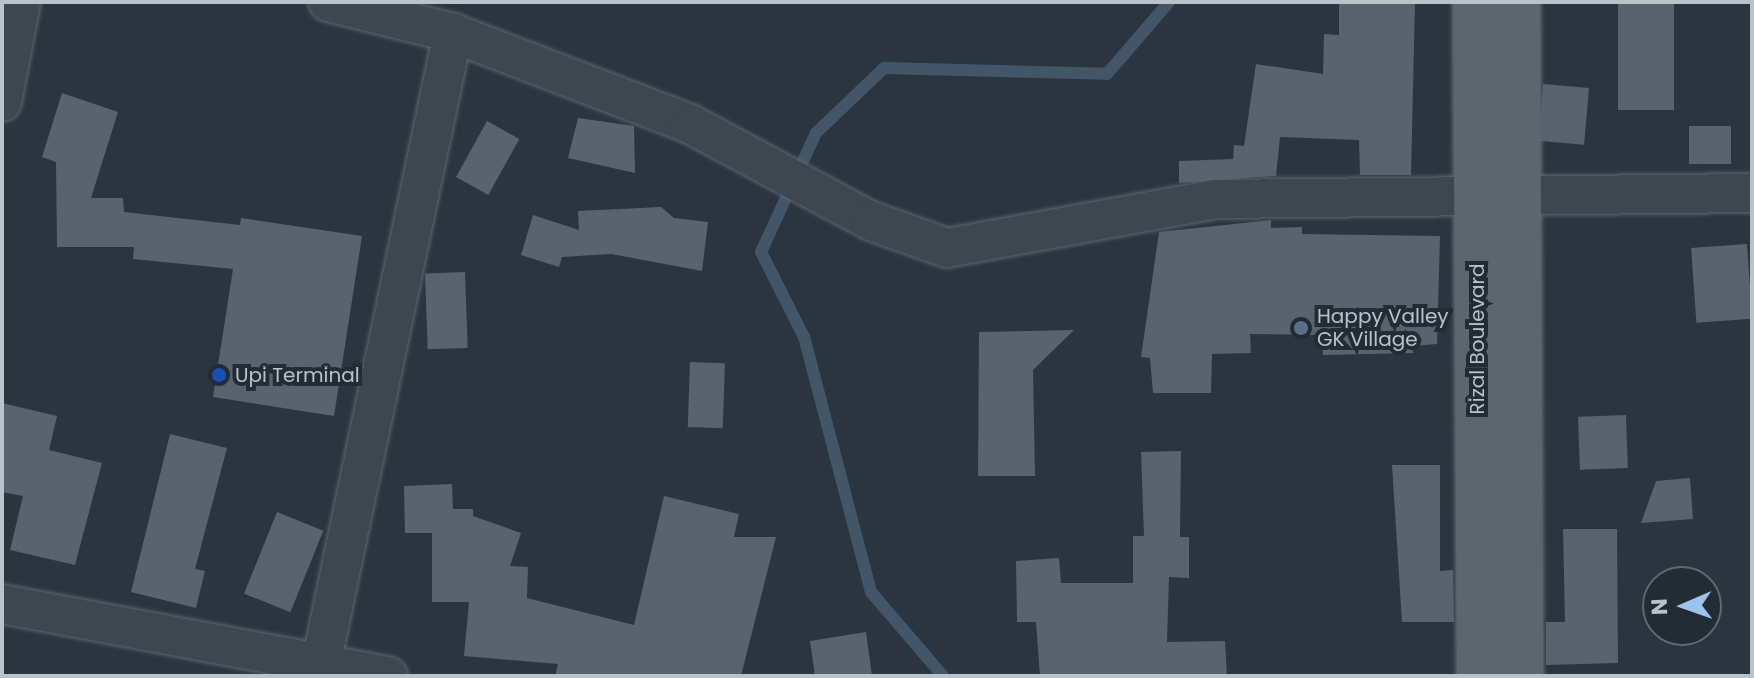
<!DOCTYPE html>
<style>
body{margin:0}
#map{position:relative;width:1754px;height:678px;overflow:hidden;background:#2a3540;font-family:Poppins,sans-serif}
div>[style]{position:absolute}
.stream>*{height:12px;margin:-6px;padding:0 6px;transform-origin:6px;border-radius:6px;background:#435668}
.building>*{inset:0;background:#58636f;transform-origin:0 0}
.roads{filter:drop-shadow(0 0 2px #5b656d) drop-shadow(0 0 2px #5b656d)}
.minor>*{height:38px;margin:-19px;padding:0 19px;transform-origin:19px;border-radius:19px;background:#3e4750}
.major>*{height:44px;margin:-22px;padding:0 22px;transform-origin:22px;border-radius:22px;background:#5c666f}
.dots>*{width:22px;height:22px;translate:-50% -50%;box-sizing:border-box;border:4px solid #222c35;border-radius:50%}
span{translate:-50% -50%;white-space:nowrap;text-align:center;line-height:1.15;-webkit-text-stroke:8px #222c35;paint-order:stroke}
.poi-label{font-size:20px;color:#bac2ca}
.left{translate:0 -50%;text-align:left}
.street-label{font-size:20px;color:#bac2ca}
.frame{position:absolute;inset:0;border:4px solid #bac2ca;pointer-events:none}
.north{position:absolute;left:1642px;top:566px;width:80px;height:80px;box-sizing:border-box;background:#222c35;border:2px solid #5f6871;border-radius:50%;rotate:268deg;font-size:22px;font-weight:700;line-height:32px;text-align:center;color:#bac2ca}
.north::after{content:'';display:block;margin:auto;width:28px;height:36px;background:#9cc3ed;clip-path:polygon(50% 0,100% 100%,50% 72%,0 100%)}
</style>
<div id="map">
<div class="stream">
<i style="left:943px;top:676px;width:111px;rotate:-130.6deg"></i>
<i style="left:871px;top:592px;width:264px;rotate:-104.7deg"></i>
<i style="left:804px;top:337px;width:95px;rotate:-116.8deg"></i>
<i style="left:761px;top:252px;width:131px;rotate:-65.2deg"></i>
<i style="left:816px;top:133px;width:94px;rotate:-43.7deg"></i>
<i style="left:884px;top:68px;width:223px;rotate:1.5deg"></i>
<i style="left:1107px;top:74px;width:95px;rotate:-49.3deg"></i>
</div>
<div class="building">
<i style="clip-path:polygon(1339px 2px,1415px 2px,1411px 175px,1360px 175px,1359px 140px,1280px 137px,1276px 176px,1179px 183px,1179px 161px,1233px 159px,1234px 145px,1244px 146px,1256px 64px,1323px 74px,1324px 34px,1339px 35px)"></i>
<i style="left:1618px;top:3px;width:56px;height:107px"></i>
<i style="left:1589px;top:88px;width:57px;height:46px;rotate:95deg"></i>
<i style="clip-path:polygon(62px 93px,118px 112px,91px 198px,123px 198px,124px 212px,240px 225px,241px 218px,362px 236px,334px 416px,213px 397px,233px 269px,133px 259px,134px 247px,57px 247px,56px 162px,42px 157px)"></i>
<i style="clip-path:polygon(578px 118px,634px 126px,635px 173px,568px 158px)"></i>
<i style="left:487px;top:121px;width:37px;height:64px;rotate:29deg"></i>
<i style="left:1689px;top:126px;width:42px;height:38px"></i>
<i style="clip-path:polygon(661px 207px,674px 218px,708px 222px,702px 271px,611px 254px,562px 257px,559px 267px,521px 255px,533px 215px,579px 230px,578px 211px)"></i>
<i style="clip-path:polygon(1271px 220px,1271px 228px,1302px 227px,1302px 234px,1440px 236px,1437px 344px,1412px 346px,1413px 353px,1323px 355px,1322px 335px,1250px 334px,1251px 353px,1212px 354px,1211px 393px,1153px 393px,1150px 358px,1141px 357px,1159px 232px)"></i>
<i style="left:1747px;top:244px;width:75px;height:56px;rotate:86deg"></i>
<i style="left:465px;top:272px;width:76px;height:40px;rotate:88deg"></i>
<i style="clip-path:polygon(1074px 330px,1033px 370px,1035px 476px,978px 476px,979px 332px)"></i>
<i style="left:690px;top:362px;width:35px;height:65px;rotate:2deg"></i>
<i style="clip-path:polygon(2px 403px,57px 416px,49px 450px,102px 463px,75px 565px,10px 550px,23px 496px,2px 492px)"></i>
<i style="left:1626px;top:415px;width:53px;height:48px;rotate:88deg"></i>
<i style="clip-path:polygon(170px 434px,227px 448px,195px 569px,205px 571px,196px 608px,131px 592px)"></i>
<i style="clip-path:polygon(1181px 451px,1180px 537px,1189px 537px,1189px 578px,1169px 577px,1167px 642px,1225px 641px,1227px 676px,1040px 676px,1036px 622px,1017px 622px,1016px 561px,1059px 558px,1061px 583px,1133px 583px,1133px 536px,1144px 536px,1141px 452px)"></i>
<i style="clip-path:polygon(1392px 465px,1440px 465px,1440px 571px,1453px 570px,1454px 622px,1402px 622px)"></i>
<i style="clip-path:polygon(1690px 478px,1693px 519px,1641px 523px,1656px 481px)"></i>
<i style="clip-path:polygon(452px 484px,453px 509px,473px 509px,473px 516px,521px 533px,510px 566px,528px 567px,527px 598px,634px 625px,664px 496px,739px 514px,734px 537px,776px 537px,741px 676px,555px 676px,558px 664px,464px 656px,469px 602px,432px 602px,432px 533px,405px 533px,404px 486px)"></i>
<i style="left:277px;top:512px;width:50px;height:88px;rotate:22deg"></i>
<i style="clip-path:polygon(1563px 529px,1617px 529px,1618px 663px,1546px 665px,1546px 622px,1565px 622px)"></i>
<i style="clip-path:polygon(866px 632px,872px 676px,815px 676px,810px 641px)"></i>
</div>
<div class="roads">
<div class="minor">
<i style="left:328px;top:2px;width:129px;rotate:13.9deg"></i>
<i style="left:453px;top:33px;width:254px;rotate:21deg"></i>
<i style="left:690px;top:124px;width:205px;rotate:28.2deg"></i>
<i style="left:871px;top:221px;width:81px;rotate:19.6deg"></i>
<i style="left:947px;top:248px;width:273px;rotate:-10.3deg"></i>
<i style="left:1216px;top:199px;width:536px;rotate:-0.64deg"></i>
<i style="left:2px;top:102px;width:102px;rotate:-79.2deg"></i>
<i style="left:2px;top:604px;width:393px;rotate:10.6deg"></i>
<i style="left:322px;top:659px;width:640px;rotate:-78.18deg"></i>
</div>
<div class="major">
<i style="left:1475px;top:2px;width:674px;rotate:89.66deg"></i>
<i style="left:1518px;top:2px;width:674px;rotate:89.74deg"></i>
</div>
</div>
<div class="dots">
<i style="left:1301px;top:328px;background:#5c6f8a"></i>
<i style="left:219px;top:375px;background:#1a4fb4"></i>
</div>
<div class="poi-label">
<span class="left" style="left:1317px;top:328px">Happy Valley<br>GK Village</span>
<span class="left" style="left:235px;top:375px">Upi Terminal</span>
</div>
<div class="street-label">
<span style="left:1477px;top:339px;rotate:-90deg">Rizal Boulevard</span>
</div>
<div class="frame"></div>
<div class="north">N</div>
</div>
